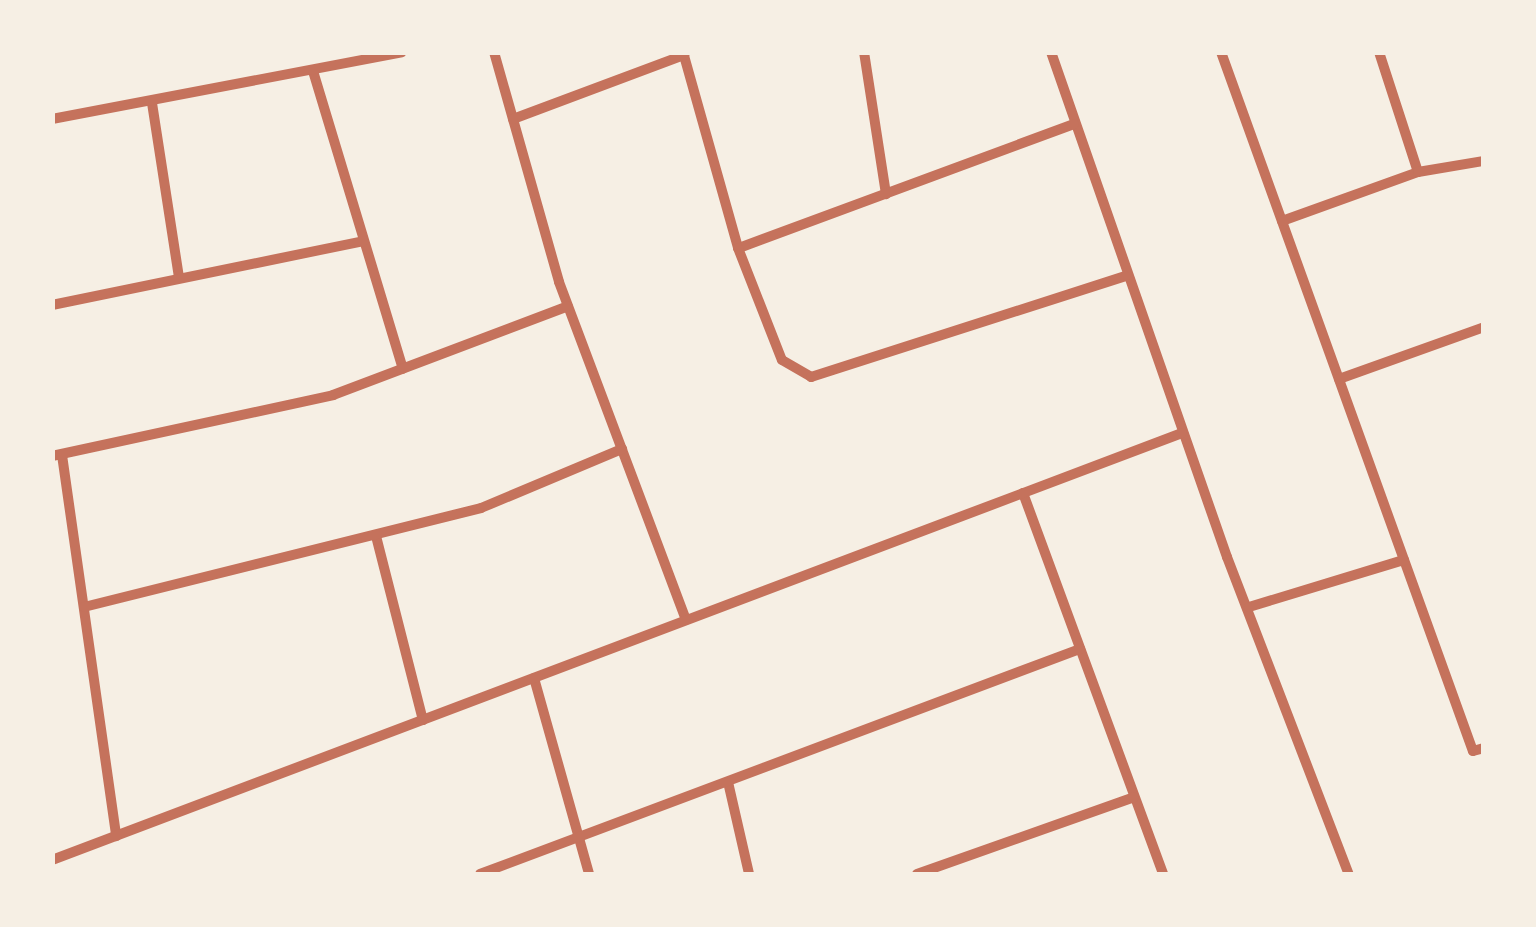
<!DOCTYPE html>
<style>
body{margin:0}
#map{position:relative;width:1536px;height:927px;overflow:hidden;background:#f6efe4;font-family:"Fira Sans",sans-serif}
div>[style]{position:absolute}
.minor>*{height:10px;margin:-5px;padding:0 5px;transform-origin:5px;border-radius:5px;background:#c5725c}
span{translate:-50% -50%;white-space:nowrap;text-align:center;line-height:1.15;-webkit-text-stroke:10px #f6efe4;paint-order:stroke}
.frame{position:absolute;inset:0;border:55px solid #f6efe4;pointer-events:none}
</style>
<div id="map">
<div class="minor">
<i style="left:494px;top:52px;width:239px;rotate:74.2deg"></i>
<i style="left:559px;top:282px;width:361px;rotate:69.4deg"></i>
<i style="left:683px;top:52px;width:204px;rotate:74.3deg"></i>
<i style="left:864px;top:52px;width:144px;rotate:81.2deg"></i>
<i style="left:1051px;top:52px;width:535px;rotate:70.79deg"></i>
<i style="left:1227px;top:557px;width:340px;rotate:69deg"></i>
<i style="left:1221px;top:52px;width:743px;rotate:70.18deg"></i>
<i style="left:1473px;top:751px;width:11px;rotate:-15deg"></i>
<i style="left:1379px;top:52px;width:126px;rotate:72deg"></i>
<i style="left:313px;top:71px;width:311px;rotate:73.2deg"></i>
<i style="left:152px;top:103px;width:177px;rotate:81.2deg"></i>
<i style="left:52px;top:119px;width:356px;rotate:-10.8deg"></i>
<i style="left:513px;top:119px;width:183px;rotate:-20.5deg"></i>
<i style="left:1074px;top:124px;width:358px;rotate:159.7deg"></i>
<i style="left:738px;top:248px;width:120px;rotate:68.6deg"></i>
<i style="left:782px;top:360px;width:34px;rotate:30deg"></i>
<i style="left:811px;top:377px;width:330px;rotate:-17.8deg"></i>
<i style="left:1282px;top:221px;width:145px;rotate:-19.8deg"></i>
<i style="left:1418px;top:172px;width:67px;rotate:-9.5deg"></i>
<i style="left:52px;top:305px;width:318px;rotate:-11.6deg"></i>
<i style="left:1339px;top:379px;width:154px;rotate:-19.7deg"></i>
<i style="left:62px;top:455px;width:385px;rotate:81.9deg"></i>
<i style="left:52px;top:456px;width:288px;rotate:-12.2deg"></i>
<i style="left:333px;top:395px;width:251px;rotate:-20.7deg"></i>
<i style="left:1023px;top:493px;width:406px;rotate:69.8deg"></i>
<i style="left:376px;top:536px;width:190px;rotate:75.7deg"></i>
<i style="left:84px;top:607px;width:409px;rotate:-14deg"></i>
<i style="left:481px;top:508px;width:153px;rotate:-22.7deg"></i>
<i style="left:1249px;top:607px;width:162px;rotate:-16.9deg"></i>
<i style="left:534px;top:678px;width:204px;rotate:74.3deg"></i>
<i style="left:728px;top:782px;width:94px;rotate:77.1deg"></i>
<i style="left:52px;top:860px;width:1208px;rotate:-20.7deg"></i>
<i style="left:480px;top:874px;width:641px;rotate:-20.56deg"></i>
<i style="left:917px;top:874px;width:230px;rotate:-19.5deg"></i>
</div>
<div class="frame"></div>
</div>
